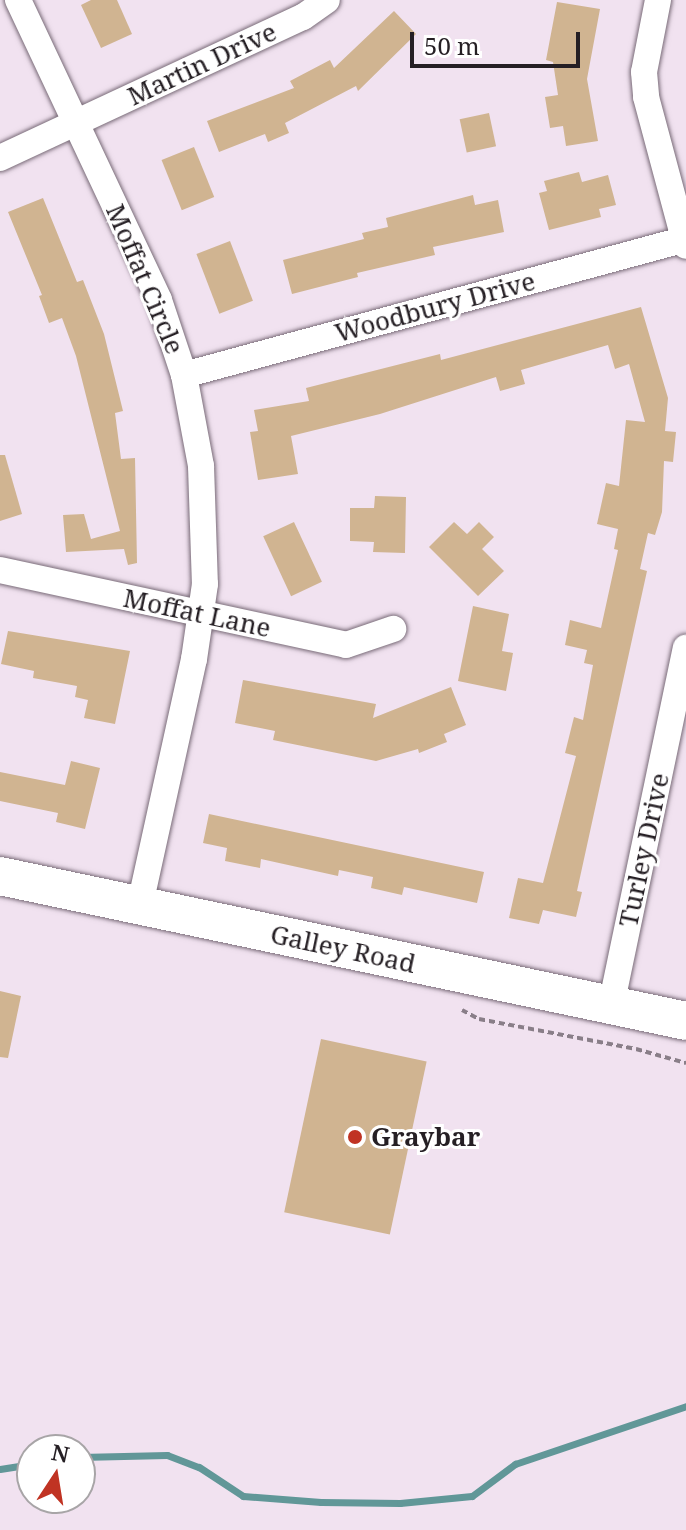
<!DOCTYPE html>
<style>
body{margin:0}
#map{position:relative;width:686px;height:1530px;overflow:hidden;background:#f1e2f0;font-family:"Noto Serif",serif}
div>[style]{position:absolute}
.stream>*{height:7px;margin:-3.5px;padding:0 3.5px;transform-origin:3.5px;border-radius:3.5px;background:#619798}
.building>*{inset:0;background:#d0b491;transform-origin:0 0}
.path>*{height:4px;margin-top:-2px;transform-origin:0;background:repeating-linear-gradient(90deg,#897e88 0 6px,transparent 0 10px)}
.roads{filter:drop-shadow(0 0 2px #796b78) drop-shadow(0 0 2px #796b78)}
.street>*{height:26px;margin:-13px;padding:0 13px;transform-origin:13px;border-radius:13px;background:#fff}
.secondary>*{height:38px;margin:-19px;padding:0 19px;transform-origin:19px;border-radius:19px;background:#fff}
.dots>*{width:22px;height:22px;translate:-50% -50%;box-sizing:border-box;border:4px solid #fff;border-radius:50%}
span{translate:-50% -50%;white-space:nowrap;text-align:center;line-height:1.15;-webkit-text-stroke:6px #fff;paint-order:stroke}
.street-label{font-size:26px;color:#251f24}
.poi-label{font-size:26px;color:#251f24;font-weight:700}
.left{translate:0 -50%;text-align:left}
.north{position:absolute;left:16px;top:1434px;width:80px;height:80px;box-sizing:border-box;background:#fff;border:2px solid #a8a5a7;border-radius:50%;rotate:12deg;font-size:22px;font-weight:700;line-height:32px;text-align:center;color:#251f24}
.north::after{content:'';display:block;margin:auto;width:28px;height:36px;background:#c03323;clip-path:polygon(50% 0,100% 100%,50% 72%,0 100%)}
.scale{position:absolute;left:410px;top:32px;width:170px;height:36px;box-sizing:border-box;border:4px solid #251f24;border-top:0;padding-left:10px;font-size:24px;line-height:28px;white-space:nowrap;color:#251f24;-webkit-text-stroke:6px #fff;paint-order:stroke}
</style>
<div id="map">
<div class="stream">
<i style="left:80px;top:1457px;width:87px;rotate:-1.3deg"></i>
<i style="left:167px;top:1455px;width:34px;rotate:21deg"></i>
<i style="left:199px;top:1467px;width:53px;rotate:33.4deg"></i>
<i style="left:243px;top:1496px;width:78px;rotate:4.4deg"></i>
<i style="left:321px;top:1502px;width:79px;rotate:0.7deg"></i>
<i style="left:400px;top:1503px;width:72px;rotate:-5.6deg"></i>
<i style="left:472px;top:1496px;width:54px;rotate:-36.7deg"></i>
<i style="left:515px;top:1464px;width:181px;rotate:-18.7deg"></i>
<i style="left:0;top:1469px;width:32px;rotate:-9deg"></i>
</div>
<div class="building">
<i style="clip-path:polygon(91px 0,117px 0,132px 34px,101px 48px,81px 5px)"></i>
<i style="clip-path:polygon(557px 2px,600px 9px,587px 79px,598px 141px,566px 146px,563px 126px,550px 128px,545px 97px,558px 95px,553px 62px,546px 60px)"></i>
<i style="clip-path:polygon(394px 11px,416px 34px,358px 91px,356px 86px,285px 123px,289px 133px,268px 142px,265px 134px,219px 152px,207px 121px,294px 88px,290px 81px,330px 60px,334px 68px)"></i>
<i style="left:489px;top:113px;width:34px;height:30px;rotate:78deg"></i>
<i style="left:194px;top:147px;width:54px;height:35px;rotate:68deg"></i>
<i style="clip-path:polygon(579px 172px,582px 182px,608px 175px,616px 205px,599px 209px,601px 217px,549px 230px,539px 193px,547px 191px,544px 181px)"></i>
<i style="clip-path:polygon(473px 195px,475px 205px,498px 200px,504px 232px,433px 247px,435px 255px,357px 273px,358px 277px,292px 294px,283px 260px,364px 239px,362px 233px,388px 227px,386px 218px)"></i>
<i style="clip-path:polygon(43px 198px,77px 282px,83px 280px,104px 334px,123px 411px,115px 413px,121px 459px,135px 458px,137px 563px,128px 565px,124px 549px,66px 552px,63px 515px,84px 514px,91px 539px,120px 531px,76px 356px,62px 318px,49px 323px,39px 296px,42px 295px,8px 212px)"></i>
<i style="left:230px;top:241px;width:64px;height:36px;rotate:69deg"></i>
<i style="clip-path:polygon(641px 307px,668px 398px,665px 431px,676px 432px,673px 462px,664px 461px,662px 512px,655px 535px,648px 533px,640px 569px,647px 571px,577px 891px,582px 892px,576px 917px,543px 910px,539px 924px,509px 918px,518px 878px,543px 883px,576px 756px,565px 753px,574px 717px,583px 720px,593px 665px,584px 663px,587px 650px,565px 645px,570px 620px,601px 628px,618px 550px,614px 549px,618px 529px,597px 524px,606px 483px,619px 486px,626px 420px,645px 422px,629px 364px,615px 369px,608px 345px,521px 370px,525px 384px,500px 391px,496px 377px,380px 414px,291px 436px,298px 474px,258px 480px,250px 432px,258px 431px,254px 410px,309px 401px,306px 388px,440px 354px,441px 360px)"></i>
<i style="clip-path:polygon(0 455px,5px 455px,22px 514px,0 521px)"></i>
<i style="clip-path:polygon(375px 496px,406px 497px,405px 553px,373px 552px,374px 542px,350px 541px,350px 508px,374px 508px)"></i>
<i style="left:294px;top:522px;width:66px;height:34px;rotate:65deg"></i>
<i style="clip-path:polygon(454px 522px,467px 534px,479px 522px,494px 537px,482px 549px,504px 571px,478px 596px,429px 547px)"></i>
<i style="clip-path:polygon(473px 606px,509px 614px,502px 651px,513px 653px,506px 691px,458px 681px)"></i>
<i style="clip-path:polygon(8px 631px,130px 651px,115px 724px,84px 718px,88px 700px,75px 697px,77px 686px,33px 678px,34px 671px,1px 664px)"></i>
<i style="clip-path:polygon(243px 680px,376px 704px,373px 718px,451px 687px,466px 725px,444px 734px,447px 742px,419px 753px,418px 749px,376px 761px,273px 740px,275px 731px,235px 723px)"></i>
<i style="clip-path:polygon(71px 761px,100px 768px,85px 829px,56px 822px,58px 813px,0 801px,0 772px,65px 785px)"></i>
<i style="clip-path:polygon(209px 814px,484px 872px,477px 903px,404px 887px,402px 895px,371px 888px,373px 877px,339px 870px,338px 876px,261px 859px,260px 868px,225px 861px,227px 848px,203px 843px)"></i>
<i style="clip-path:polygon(0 991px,21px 996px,8px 1058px,0 1057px)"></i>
<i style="left:321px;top:1039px;width:108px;height:177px;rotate:12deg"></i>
</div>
<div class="path">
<i style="left:462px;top:1010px;width:19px;rotate:28deg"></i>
<i style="left:479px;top:1019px;width:160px;rotate:10.8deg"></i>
<i style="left:636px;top:1049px;width:52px;rotate:15.6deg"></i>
</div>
<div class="roads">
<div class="street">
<i style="left:18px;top:0;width:331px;rotate:64.8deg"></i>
<i style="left:159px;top:300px;width:79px;rotate:71.6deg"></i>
<i style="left:184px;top:375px;width:93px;rotate:79.4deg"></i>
<i style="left:201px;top:466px;width:118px;rotate:88.1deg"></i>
<i style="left:205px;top:584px;width:76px;rotate:98.3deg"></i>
<i style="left:194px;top:659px;width:252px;rotate:102.4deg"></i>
<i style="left:658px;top:0;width:73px;rotate:101deg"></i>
<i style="left:644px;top:72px;width:25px;rotate:85deg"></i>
<i style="left:646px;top:97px;width:154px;rotate:75deg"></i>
<i style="left:0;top:158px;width:334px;rotate:-25deg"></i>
<i style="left:303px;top:17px;width:29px;rotate:-35deg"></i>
<i style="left:184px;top:375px;width:520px;rotate:-15.16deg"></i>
<i style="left:0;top:570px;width:354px;rotate:12.2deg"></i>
<i style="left:346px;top:645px;width:50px;rotate:-18.8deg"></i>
<i style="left:611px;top:1006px;width:366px;rotate:-78.2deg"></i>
</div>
<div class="secondary">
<i style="left:0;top:876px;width:701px;rotate:11.93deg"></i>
</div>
</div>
<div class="dots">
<i style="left:355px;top:1137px;background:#c03323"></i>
</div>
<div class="street-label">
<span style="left:202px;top:64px;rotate:-25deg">Martin Drive</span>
<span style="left:145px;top:279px;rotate:67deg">Moffat Circle</span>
<span style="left:435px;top:307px;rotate:-15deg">Woodbury Drive</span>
<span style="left:197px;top:613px;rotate:12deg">Moffat Lane</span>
<span style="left:644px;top:850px;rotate:-78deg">Turley Drive</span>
<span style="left:343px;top:949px;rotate:12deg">Galley Road</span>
</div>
<div class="poi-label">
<span class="left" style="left:371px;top:1137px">Graybar</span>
</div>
<div class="north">N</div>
<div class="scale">50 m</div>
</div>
